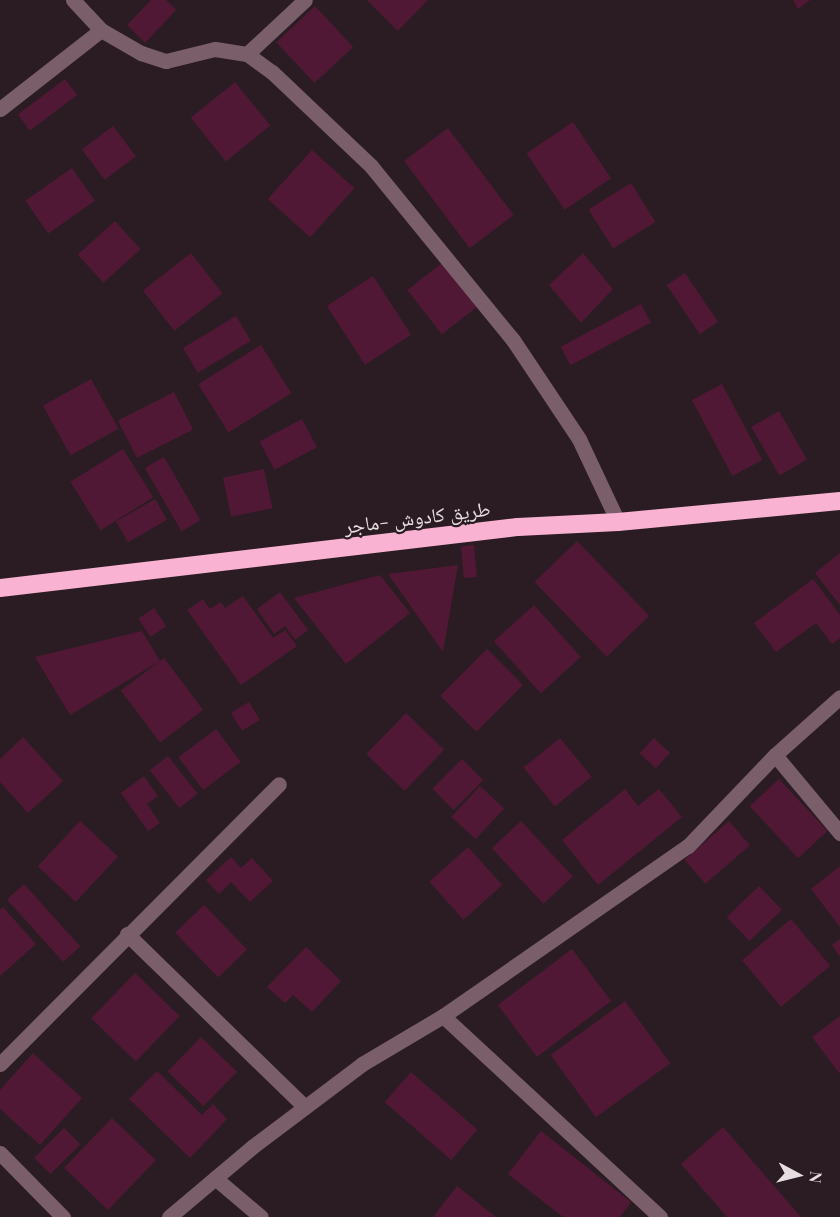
<!DOCTYPE html>
<meta charset="utf-8">
<style>
body{margin:0}
#map{position:relative;width:840px;height:1217px;overflow:hidden;background:#2a1c22;font-family:"Playfair Display","Noto Naskh Arabic",serif}
div>[style]{position:absolute}
.building>*{inset:0;background:#511836;transform-origin:0 0}
.minor>*{height:15px;margin:-7.5px;padding:0 7.5px;transform-origin:7.5px;border-radius:7.5px;background:#7a5e6a}
.highway>*{height:18px;margin:-9px;padding:0 9px;transform-origin:9px;border-radius:9px;background:#fab2d2}
span{translate:-50% -50%;white-space:nowrap;text-align:center;line-height:1.15;-webkit-text-stroke:4.5px #2a1c22;paint-order:stroke}
.street-label{font-size:20px;color:#e8dee2}
.north{position:absolute;left:768px;top:1145px;width:60px;height:60px;-webkit-text-stroke:4px #2a1c22;paint-order:stroke;rotate:97deg;font-size:16px;font-weight:700;line-height:24px;text-align:center;color:#e8dee2}
.north::after{content:'';display:block;margin:auto;width:21px;height:27px;background:#e8dee2;clip-path:polygon(50% 0,100% 100%,50% 72%,0 100%)}
</style>
<div id="map">
<div class="building">
<i style="clip-path:polygon(151px 0,166px 0,176px 10px,145px 43px,127px 25px)"></i>
<i style="clip-path:polygon(367px 0,428px 0,398px 31px)"></i>
<i style="clip-path:polygon(793px 0,810px 0,798px 9px)"></i>
<i style="left:315px;top:6px;width:56px;height:53px;rotate:47deg"></i>
<i style="left:65px;top:79px;width:20px;height:59px;rotate:53deg"></i>
<i style="left:235px;top:82px;width:56px;height:57px;rotate:51deg"></i>
<i style="left:573px;top:122px;width:68px;height:56px;rotate:56deg"></i>
<i style="left:113px;top:126px;width:38px;height:39px;rotate:53deg"></i>
<i style="left:448px;top:128px;width:109px;height:55px;rotate:53deg"></i>
<i style="left:312px;top:150px;width:57px;height:66px;rotate:42deg"></i>
<i style="left:72px;top:168px;width:40px;height:57px;rotate:55deg"></i>
<i style="left:631px;top:183px;width:46px;height:50px;rotate:58deg"></i>
<i style="left:115px;top:221px;width:38px;height:50px;rotate:48deg"></i>
<i style="left:191px;top:253px;width:51px;height:61px;rotate:52deg"></i>
<i style="clip-path:polygon(583px 253px,613px 289px,581px 323px,549px 285px)"></i>
<i style="left:442px;top:263px;width:56px;height:44px;rotate:52deg"></i>
<i style="left:685px;top:273px;width:59px;height:22px;rotate:56deg"></i>
<i style="left:373px;top:276px;width:70px;height:55px;rotate:57deg"></i>
<i style="left:641px;top:304px;width:21px;height:91px;rotate:62deg"></i>
<i style="left:236px;top:316px;width:29px;height:62px;rotate:59deg"></i>
<i style="left:261px;top:345px;width:57px;height:74px;rotate:58deg"></i>
<i style="left:91px;top:379px;width:57px;height:55px;rotate:61deg"></i>
<i style="left:722px;top:384px;width:86px;height:34px;rotate:62deg"></i>
<i style="left:174px;top:392px;width:42px;height:63px;rotate:63deg"></i>
<i style="left:779px;top:411px;width:56px;height:32px;rotate:60deg"></i>
<i style="left:302px;top:419px;width:32px;height:48px;rotate:62deg"></i>
<i style="left:123px;top:449px;width:57px;height:62px;rotate:58deg"></i>
<i style="left:164px;top:457px;width:73px;height:22px;rotate:60deg"></i>
<i style="left:264px;top:469px;width:40px;height:42px;rotate:78deg"></i>
<i style="left:155px;top:499px;width:24px;height:45px;rotate:60deg"></i>
<i style="left:577px;top:541px;width:104px;height:59px;rotate:46deg"></i>
<i style="left:474px;top:545px;width:32px;height:13px;rotate:85deg"></i>
<i style="clip-path:polygon(840px 553px,840px 605px,815px 573px)"></i>
<i style="clip-path:polygon(458px 565px,443px 652px,388px 574px)"></i>
<i style="clip-path:polygon(380px 575px,410px 613px,346px 664px,294px 598px)"></i>
<i style="clip-path:polygon(813px 579px,840px 615px,840px 638px,832px 644px,816px 623px,776px 652px,754px 623px)"></i>
<i style="clip-path:polygon(280px 592px,308px 630px,295px 640px,285px 626px,274px 634px,257px 609px)"></i>
<i style="clip-path:polygon(243px 596px,273px 638px,285px 630px,297px 646px,241px 685px,187px 610px,203px 599px,210px 609px,221px 602px,225px 608px)"></i>
<i style="left:534px;top:605px;width:70px;height:54px;rotate:48deg"></i>
<i style="left:154px;top:608px;width:22px;height:19px;rotate:56deg"></i>
<i style="clip-path:polygon(142px 631px,160px 661px,70px 715px,35px 657px)"></i>
<i style="left:487px;top:649px;width:51px;height:66px;rotate:45deg"></i>
<i style="left:164px;top:658px;width:65px;height:54px;rotate:53deg"></i>
<i style="left:249px;top:702px;width:21px;height:21px;rotate:59deg"></i>
<i style="left:406px;top:713px;width:53px;height:57px;rotate:44deg"></i>
<i style="left:216px;top:729px;width:41px;height:47px;rotate:53deg"></i>
<i style="clip-path:polygon(23px 737px,63px 781px,28px 813px,0 782px,0 759px)"></i>
<i style="left:560px;top:738px;width:50px;height:47px;rotate:51deg"></i>
<i style="left:654px;top:738px;width:22px;height:21px;rotate:43deg"></i>
<i style="left:168px;top:756px;width:48px;height:23px;rotate:52deg"></i>
<i style="left:462px;top:759px;width:30px;height:42px;rotate:45deg"></i>
<i style="clip-path:polygon(144px 776px,158px 796px,147px 804px,160px 823px,148px 831px,121px 793px)"></i>
<i style="left:779px;top:779px;width:71px;height:40px;rotate:47deg"></i>
<i style="left:480px;top:786px;width:33px;height:42px;rotate:43deg"></i>
<i style="clip-path:polygon(625px 789px,638px 806px,659px 789px,682px 817px,598px 885px,562px 840px)"></i>
<i style="left:80px;top:821px;width:52px;height:62px;rotate:43deg"></i>
<i style="left:521px;top:821px;width:76px;height:40px;rotate:47deg"></i>
<i style="left:729px;top:821px;width:32px;height:59px;rotate:49deg"></i>
<i style="left:468px;top:847px;width:51px;height:52px;rotate:48deg"></i>
<i style="clip-path:polygon(231px 857px,241px 868px,252px 858px,273px 881px,250px 902px,231px 882px,219px 894px,206px 880px)"></i>
<i style="clip-path:polygon(840px 866px,840px 927px,811px 889px)"></i>
<i style="left:24px;top:884px;width:84px;height:23px;rotate:48deg"></i>
<i style="left:759px;top:886px;width:33px;height:45px;rotate:46deg"></i>
<i style="left:204px;top:905px;width:62px;height:40px;rotate:46deg"></i>
<i style="clip-path:polygon(3px 907px,36px 944px,0 976px,0 910px)"></i>
<i style="left:791px;top:919px;width:61px;height:64px;rotate:50deg"></i>
<i style="clip-path:polygon(840px 939px,840px 957px,832px 945px)"></i>
<i style="clip-path:polygon(306px 947px,341px 981px,312px 1012px,293px 995px,285px 1003px,267px 987px)"></i>
<i style="left:572px;top:949px;width:65px;height:93px;rotate:53deg"></i>
<i style="left:135px;top:973px;width:62px;height:63px;rotate:44deg"></i>
<i style="left:625px;top:1001px;width:77px;height:92px;rotate:54deg"></i>
<i style="clip-path:polygon(840px 1016px,840px 1072px,839px 1073px,812px 1037px)"></i>
<i style="left:201px;top:1037px;width:50px;height:48px;rotate:44deg"></i>
<i style="clip-path:polygon(33px 1053px,82px 1098px,40px 1145px,0 1109px,0 1090px)"></i>
<i style="clip-path:polygon(157px 1071px,202px 1115px,213px 1104px,227px 1119px,190px 1158px,129px 1099px)"></i>
<i style="left:411px;top:1072px;width:88px;height:40px;rotate:41deg"></i>
<i style="left:112px;top:1118px;width:61px;height:69px;rotate:44deg"></i>
<i style="clip-path:polygon(723px 1127px,801px 1217px,727px 1217px,681px 1164px)"></i>
<i style="left:64px;top:1128px;width:23px;height:42px;rotate:45deg"></i>
<i style="clip-path:polygon(541px 1131px,631px 1202px,620px 1217px,563px 1217px,508px 1174px)"></i>
<i style="clip-path:polygon(457px 1186px,496px 1217px,433px 1217px)"></i>
</div>
<div class="minor">
<i style="left:73px;top:0;width:41px;rotate:47deg"></i>
<i style="left:101px;top:30px;width:46px;rotate:29.9deg"></i>
<i style="left:141px;top:53px;width:26px;rotate:18deg"></i>
<i style="left:166px;top:61px;width:50px;rotate:-13.8deg"></i>
<i style="left:215px;top:49px;width:32px;rotate:9deg"></i>
<i style="left:247px;top:54px;width:31px;rotate:36deg"></i>
<i style="left:272px;top:72px;width:137px;rotate:43.5deg"></i>
<i style="left:371px;top:166px;width:225px;rotate:50.8deg"></i>
<i style="left:513px;top:340px;width:119px;rotate:56.3deg"></i>
<i style="left:579px;top:439px;width:92px;rotate:64.8deg"></i>
<i style="left:247px;top:54px;width:79px;rotate:-43deg"></i>
<i style="left:0;top:109px;width:128px;rotate:-38deg"></i>
<i style="left:775px;top:755px;width:102px;rotate:50.2deg"></i>
<i style="left:127px;top:934px;width:248px;rotate:44.2deg"></i>
<i style="left:443px;top:1016px;width:296px;rotate:42.8deg"></i>
<i style="left:0;top:1064px;width:395px;rotate:-45.1deg"></i>
<i style="left:0;top:1153px;width:90px;rotate:45.5deg"></i>
<i style="left:215px;top:1178px;width:60px;rotate:40.3deg"></i>
<i style="left:169px;top:1217px;width:109px;rotate:-40.1deg"></i>
<i style="left:252px;top:1147px;width:138px;rotate:-37deg"></i>
<i style="left:362px;top:1064px;width:94px;rotate:-30.7deg"></i>
<i style="left:443px;top:1016px;width:298px;rotate:-34.8deg"></i>
<i style="left:688px;top:846px;width:126px;rotate:-46.3deg"></i>
<i style="left:775px;top:755px;width:87px;rotate:-41.7deg"></i>
</div>
<div class="highway">
<i style="left:0;top:588px;width:522px;rotate:-6.72deg"></i>
<i style="left:518px;top:527px;width:100px;rotate:-2.9deg"></i>
<i style="left:618px;top:522px;width:223px;rotate:-5.4deg"></i>
</div>
<div class="street-label">
<span style="left:417px;top:516px;rotate:-7deg">طريق كادوش -ماجر</span>
</div>
<div class="north">N</div>
</div>
